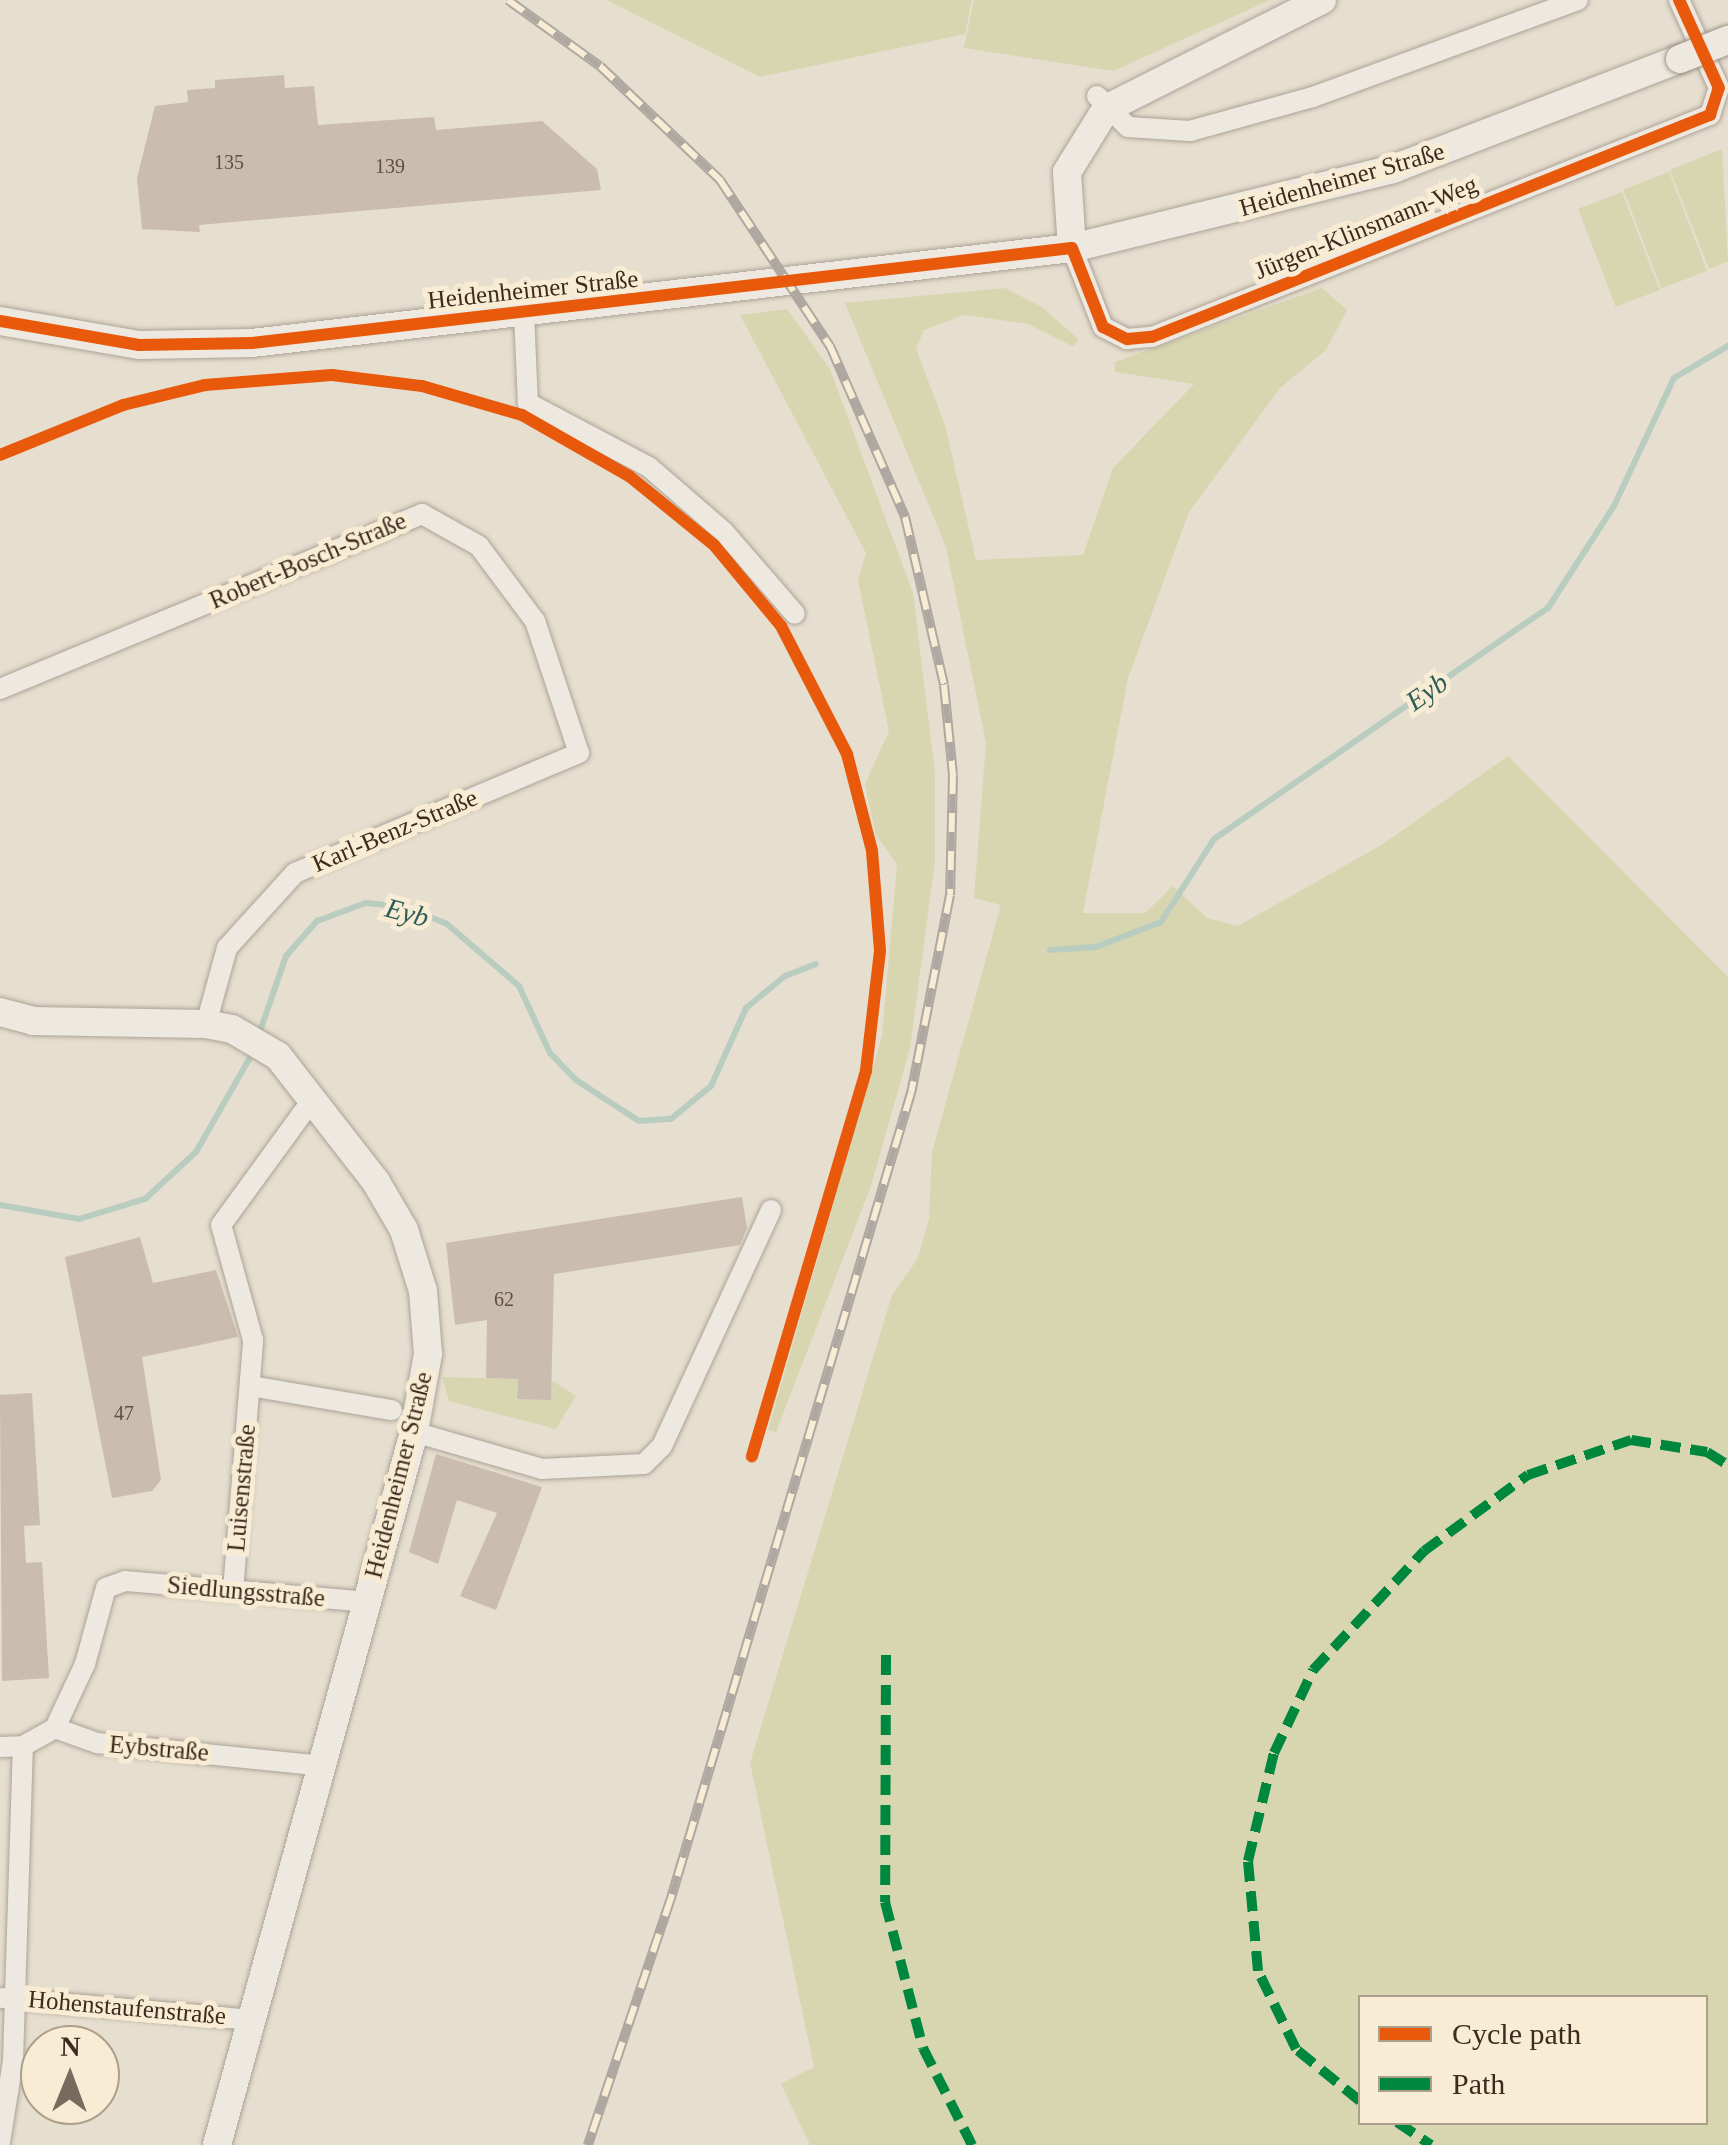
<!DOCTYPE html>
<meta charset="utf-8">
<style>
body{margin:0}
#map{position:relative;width:1728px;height:2145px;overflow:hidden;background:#e6dece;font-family:"Times New Roman",serif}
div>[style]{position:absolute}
.green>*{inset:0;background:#d8d6b0;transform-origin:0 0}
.stream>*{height:6px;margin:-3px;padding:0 3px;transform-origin:3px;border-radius:3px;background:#b9ccc0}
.building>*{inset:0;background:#cabcaf}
.roads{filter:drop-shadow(0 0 2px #aca397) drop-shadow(0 0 2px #aca397)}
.street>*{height:20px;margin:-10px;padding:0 10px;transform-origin:10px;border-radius:10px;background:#eee9e0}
.secondary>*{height:28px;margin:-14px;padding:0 14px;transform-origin:14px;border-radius:14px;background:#eee9e0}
.rail>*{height:10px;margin-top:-5px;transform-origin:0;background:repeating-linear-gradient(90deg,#f8ecd4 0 19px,#aea8a1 0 38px);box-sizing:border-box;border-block:2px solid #aea8a1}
.bridges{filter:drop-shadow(0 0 2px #9b9387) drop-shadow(0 0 2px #9b9387)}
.secondary-bridge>*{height:28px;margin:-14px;padding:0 14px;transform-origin:14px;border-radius:14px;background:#eee9e0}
.quiet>*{height:10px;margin-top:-5px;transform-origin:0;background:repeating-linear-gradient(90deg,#00873e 0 20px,transparent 0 30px)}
.cycleway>*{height:12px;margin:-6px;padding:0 6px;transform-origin:6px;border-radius:6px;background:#e8590c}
span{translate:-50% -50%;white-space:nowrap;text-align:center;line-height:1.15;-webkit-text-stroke:10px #f8ecd4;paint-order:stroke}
.number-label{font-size:20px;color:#604f42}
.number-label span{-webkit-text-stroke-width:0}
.street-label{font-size:25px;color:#3c2b1e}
.water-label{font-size:28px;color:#2c5d58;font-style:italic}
.legend{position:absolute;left:1358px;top:1995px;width:350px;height:130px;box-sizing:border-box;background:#f8ecd4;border:2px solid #ad9f8b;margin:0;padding:12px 18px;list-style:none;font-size:30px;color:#3c2b1e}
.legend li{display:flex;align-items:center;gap:20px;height:50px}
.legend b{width:50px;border:2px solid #ad9f8b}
.north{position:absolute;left:20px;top:2025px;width:100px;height:100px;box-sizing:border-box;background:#f8ecd4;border:2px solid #ad9f8b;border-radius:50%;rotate:1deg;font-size:28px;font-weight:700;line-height:40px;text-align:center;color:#3c2b1e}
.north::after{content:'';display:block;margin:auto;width:35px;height:45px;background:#786a5c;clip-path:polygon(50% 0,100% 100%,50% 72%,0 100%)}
</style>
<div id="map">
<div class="green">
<i style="clip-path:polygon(607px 0,972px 0,965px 34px,760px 77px)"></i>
<i style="clip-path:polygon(974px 0,1270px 0,1113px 71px,964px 48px)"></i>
<i style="clip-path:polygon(1722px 149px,1728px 261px,1709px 269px,1670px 170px)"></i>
<i style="left:1669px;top:172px;width:106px;height:49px;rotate:69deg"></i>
<i style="left:1622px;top:192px;width:105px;height:47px;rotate:69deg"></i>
<i style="clip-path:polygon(evenodd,1005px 288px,1042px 307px,1078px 339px,1074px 347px,1028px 324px,964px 315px,924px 330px,916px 349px,945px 425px,976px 560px,1083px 555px,1113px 468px,1194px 384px,1115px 372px,1115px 362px,1322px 288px,1347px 310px,1326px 350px,1280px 388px,1189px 512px,1128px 678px,1083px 913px,1145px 913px,1173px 886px,1207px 918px,1238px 926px,1383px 844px,1508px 756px,1728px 977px,1728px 2145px,810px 2145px,781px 2084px,814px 2067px,750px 1763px,892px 1295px,918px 1258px,929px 1219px,932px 1152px,1001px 905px,974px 898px,986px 743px,946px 547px,845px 303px,1005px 288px,1360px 1998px,1706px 1998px,1706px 2122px,1360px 2122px,1360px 1998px)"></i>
<i style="clip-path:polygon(787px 309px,830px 369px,913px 593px,935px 773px,935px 860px,910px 1048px,871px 1186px,776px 1432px,768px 1430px,882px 1036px,897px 864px,876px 835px,865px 784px,889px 731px,858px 580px,866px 553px,740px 315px)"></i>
<i style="clip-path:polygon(442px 1377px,518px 1379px,517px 1399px,551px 1380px,576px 1396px,556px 1429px,449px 1401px)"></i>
</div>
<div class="stream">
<i style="left:1050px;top:950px;width:46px;rotate:-3.7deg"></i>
<i style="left:1096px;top:947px;width:70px;rotate:-21deg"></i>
<i style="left:1161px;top:922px;width:98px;rotate:-57.4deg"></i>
<i style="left:1214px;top:839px;width:406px;rotate:-34.7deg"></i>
<i style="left:1548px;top:608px;width:121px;rotate:-57.1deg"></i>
<i style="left:1614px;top:506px;width:141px;rotate:-64.9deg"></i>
<i style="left:1674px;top:378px;width:63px;rotate:-30.7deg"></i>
<i style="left:258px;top:1037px;width:86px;rotate:-70.9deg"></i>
<i style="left:286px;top:956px;width:47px;rotate:-48.5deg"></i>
<i style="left:317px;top:921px;width:52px;rotate:-20.2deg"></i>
<i style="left:366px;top:903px;width:40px;rotate:5.7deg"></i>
<i style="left:406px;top:907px;width:44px;rotate:22.5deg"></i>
<i style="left:447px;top:924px;width:95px;rotate:40.7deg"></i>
<i style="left:519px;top:986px;width:74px;rotate:65.2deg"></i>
<i style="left:550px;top:1053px;width:37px;rotate:46deg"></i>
<i style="left:576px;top:1080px;width:75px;rotate:33.1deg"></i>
<i style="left:639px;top:1121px;width:32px;rotate:-4deg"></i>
<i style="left:671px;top:1119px;width:52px;rotate:-39.5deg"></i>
<i style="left:711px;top:1086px;width:85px;rotate:-65.8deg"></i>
<i style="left:746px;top:1008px;width:50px;rotate:-39.4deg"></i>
<i style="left:785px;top:976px;width:33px;rotate:-21deg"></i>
<i style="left:0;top:1205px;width:80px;rotate:10deg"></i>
<i style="left:79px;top:1219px;width:69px;rotate:-16.9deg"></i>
<i style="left:145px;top:1199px;width:69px;rotate:-42.7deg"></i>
<i style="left:196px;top:1152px;width:119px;rotate:-60.2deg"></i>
</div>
<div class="building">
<i style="clip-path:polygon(284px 75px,285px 88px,314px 86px,318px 125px,434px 117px,436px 130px,542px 121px,597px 169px,601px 190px,199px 225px,200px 232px,142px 229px,137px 178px,155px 106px,188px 102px,187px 90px,215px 88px,215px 80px)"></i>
<i style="clip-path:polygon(742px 1197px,747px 1228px,740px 1245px,554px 1274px,551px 1400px,517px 1399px,518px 1379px,486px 1378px,487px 1320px,455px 1325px,446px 1243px)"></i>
<i style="clip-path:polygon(140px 1237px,153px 1283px,216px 1270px,238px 1337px,142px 1357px,161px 1480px,152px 1491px,112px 1498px,65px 1257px)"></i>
<i style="clip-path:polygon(32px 1393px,40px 1525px,24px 1526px,26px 1563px,42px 1562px,49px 1678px,2px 1681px,0 1395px)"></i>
<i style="clip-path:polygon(436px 1454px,542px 1487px,496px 1610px,460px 1596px,497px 1513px,457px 1500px,438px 1564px,409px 1552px)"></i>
</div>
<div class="roads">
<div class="street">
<i style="left:1097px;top:96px;width:44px;rotate:45deg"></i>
<i style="left:1128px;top:127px;width:62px;rotate:3.7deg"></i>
<i style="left:1190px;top:131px;width:128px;rotate:-15.5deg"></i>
<i style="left:1313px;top:97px;width:282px;rotate:-20.1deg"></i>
<i style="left:1072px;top:248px;width:85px;rotate:68.6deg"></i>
<i style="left:1103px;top:327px;width:27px;rotate:27deg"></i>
<i style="left:1127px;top:339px;width:25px;rotate:-5deg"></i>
<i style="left:1152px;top:337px;width:601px;rotate:-21.7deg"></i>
<i style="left:1710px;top:115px;width:28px;rotate:-72deg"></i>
<i style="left:1719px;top:88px;width:97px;rotate:-114.4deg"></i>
<i style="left:524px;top:313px;width:90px;rotate:87.5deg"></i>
<i style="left:528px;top:403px;width:137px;rotate:27.9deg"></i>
<i style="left:649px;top:467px;width:99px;rotate:40.9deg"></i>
<i style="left:724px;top:532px;width:108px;rotate:49.1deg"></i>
<i style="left:0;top:689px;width:457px;rotate:-22.5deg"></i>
<i style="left:422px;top:514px;width:65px;rotate:29.3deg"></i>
<i style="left:479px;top:546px;width:94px;rotate:53.3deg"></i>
<i style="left:535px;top:621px;width:139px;rotate:71.6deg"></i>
<i style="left:579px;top:753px;width:308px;rotate:157.1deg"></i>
<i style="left:295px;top:873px;width:101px;rotate:132.2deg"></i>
<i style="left:227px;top:948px;width:79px;rotate:105.4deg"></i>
<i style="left:251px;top:1386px;width:143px;rotate:9.7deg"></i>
<i style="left:414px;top:1432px;width:133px;rotate:16.1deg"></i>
<i style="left:542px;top:1469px;width:102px;rotate:-2.8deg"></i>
<i style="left:644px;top:1464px;width:25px;rotate:-45deg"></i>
<i style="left:662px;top:1446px;width:260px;rotate:-65.2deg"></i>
<i style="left:233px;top:1591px;width:252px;rotate:-85.4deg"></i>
<i style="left:253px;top:1340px;width:119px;rotate:-105.5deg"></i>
<i style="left:221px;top:1225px;width:155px;rotate:-53.9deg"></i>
<i style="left:55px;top:1728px;width:71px;rotate:-64.9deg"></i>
<i style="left:85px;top:1664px;width:79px;rotate:-74.6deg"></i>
<i style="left:106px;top:1588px;width:20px;rotate:-20deg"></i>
<i style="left:125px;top:1581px;width:244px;rotate:4.9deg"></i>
<i style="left:0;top:1747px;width:23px;rotate:-2deg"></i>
<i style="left:23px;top:1746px;width:37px;rotate:-29deg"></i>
<i style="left:55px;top:1728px;width:45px;rotate:19.7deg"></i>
<i style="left:97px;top:1743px;width:229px;rotate:5.8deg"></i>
<i style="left:2px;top:1998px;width:253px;rotate:5deg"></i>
<i style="left:0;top:2142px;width:82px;rotate:-80.9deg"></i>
<i style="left:13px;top:2061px;width:315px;rotate:-88.2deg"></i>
</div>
<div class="secondary">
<i style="left:1072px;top:248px;width:76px;rotate:-93.8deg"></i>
<i style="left:1067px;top:172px;width:74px;rotate:-58.2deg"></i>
<i style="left:1106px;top:109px;width:242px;rotate:-26.8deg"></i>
<i style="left:0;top:321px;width:141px;rotate:9.8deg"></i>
<i style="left:139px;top:345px;width:113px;rotate:-1deg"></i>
<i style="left:252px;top:343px;width:825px;rotate:-6.61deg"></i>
<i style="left:1072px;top:248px;width:331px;rotate:-13.8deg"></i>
<i style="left:1393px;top:169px;width:307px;rotate:-21deg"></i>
<i style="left:0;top:1012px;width:34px;rotate:15deg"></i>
<i style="left:33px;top:1021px;width:173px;rotate:1deg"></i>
<i style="left:206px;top:1024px;width:26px;rotate:11deg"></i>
<i style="left:232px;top:1029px;width:53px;rotate:30.4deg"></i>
<i style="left:278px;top:1056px;width:160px;rotate:52.1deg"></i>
<i style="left:376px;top:1182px;width:56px;rotate:59.7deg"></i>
<i style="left:404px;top:1230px;width:64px;rotate:72.7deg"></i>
<i style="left:423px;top:1291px;width:63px;rotate:85.5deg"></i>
<i style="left:428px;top:1354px;width:79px;rotate:100.2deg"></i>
<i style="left:414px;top:1432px;width:740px;rotate:105.45deg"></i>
</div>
</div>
<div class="rail">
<i style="left:508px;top:0;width:113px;rotate:35.7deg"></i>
<i style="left:600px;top:66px;width:166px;rotate:43.5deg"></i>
<i style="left:720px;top:180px;width:199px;rotate:56.5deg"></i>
<i style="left:830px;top:346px;width:187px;rotate:66.3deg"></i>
<i style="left:905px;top:517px;width:172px;rotate:76.9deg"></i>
<i style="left:944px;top:685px;width:90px;rotate:84.3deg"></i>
<i style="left:953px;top:775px;width:120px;rotate:91.4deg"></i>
<i style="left:950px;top:895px;width:202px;rotate:101.1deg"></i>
<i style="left:911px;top:1093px;width:840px;rotate:106.6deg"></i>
<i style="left:671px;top:1898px;width:261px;rotate:108.6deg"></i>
</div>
<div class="bridges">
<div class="secondary-bridge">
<i style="left:1680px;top:59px;width:52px;rotate:-21.6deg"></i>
</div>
</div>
<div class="quiet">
<i style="left:886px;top:1655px;width:247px;rotate:90.2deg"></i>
<i style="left:885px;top:1902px;width:151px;rotate:75.4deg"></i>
<i style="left:923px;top:2048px;width:109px;rotate:63.2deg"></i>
<i style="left:1360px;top:2101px;width:82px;rotate:-140.9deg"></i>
<i style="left:1296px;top:2049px;width:87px;rotate:-116deg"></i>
<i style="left:1258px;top:1971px;width:110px;rotate:-95.2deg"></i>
<i style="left:1248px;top:1861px;width:111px;rotate:-76.5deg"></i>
<i style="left:1274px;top:1753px;width:92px;rotate:-64.8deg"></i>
<i style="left:1313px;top:1670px;width:163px;rotate:-47deg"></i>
<i style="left:1424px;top:1551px;width:129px;rotate:-36.2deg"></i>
<i style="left:1528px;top:1475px;width:109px;rotate:-18.8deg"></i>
<i style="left:1631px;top:1440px;width:77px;rotate:9deg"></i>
<i style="left:1707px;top:1452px;width:25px;rotate:32deg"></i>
<i style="left:1397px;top:2122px;width:41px;rotate:34.1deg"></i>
</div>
<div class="cycleway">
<i style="left:0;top:321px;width:141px;rotate:9.8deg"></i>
<i style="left:139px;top:345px;width:113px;rotate:-1deg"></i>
<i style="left:252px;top:343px;width:825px;rotate:-6.61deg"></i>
<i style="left:1072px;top:248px;width:85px;rotate:68.6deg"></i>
<i style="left:1103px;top:327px;width:27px;rotate:27deg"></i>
<i style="left:1127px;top:339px;width:25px;rotate:-5deg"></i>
<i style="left:1152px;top:337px;width:601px;rotate:-21.7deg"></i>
<i style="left:1710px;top:115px;width:28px;rotate:-72deg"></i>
<i style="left:1719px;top:88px;width:97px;rotate:-114.4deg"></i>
<i style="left:0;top:455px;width:133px;rotate:-22.1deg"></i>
<i style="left:123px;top:405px;width:84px;rotate:-13.7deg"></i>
<i style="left:205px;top:385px;width:127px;rotate:-4.5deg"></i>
<i style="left:332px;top:375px;width:91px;rotate:7deg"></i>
<i style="left:422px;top:386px;width:104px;rotate:16.2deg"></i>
<i style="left:522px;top:415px;width:123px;rotate:29.7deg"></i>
<i style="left:629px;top:476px;width:109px;rotate:39.1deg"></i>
<i style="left:714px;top:545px;width:105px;rotate:50.4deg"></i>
<i style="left:781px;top:626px;width:144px;rotate:62.7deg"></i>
<i style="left:847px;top:754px;width:100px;rotate:75.5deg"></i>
<i style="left:872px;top:851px;width:100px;rotate:85.4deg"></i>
<i style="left:880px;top:951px;width:121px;rotate:96.7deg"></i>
<i style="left:866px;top:1071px;width:402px;rotate:106.5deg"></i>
</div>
<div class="number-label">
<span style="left:229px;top:162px">135</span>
<span style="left:390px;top:166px">139</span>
<span style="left:504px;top:1299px">62</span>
<span style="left:124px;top:1413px">47</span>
</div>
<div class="street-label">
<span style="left:1342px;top:180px;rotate:-16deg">Heidenheimer Straße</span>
<span style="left:1366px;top:228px;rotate:-22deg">Jürgen-Klinsmann-Weg</span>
<span style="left:533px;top:290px;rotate:-6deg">Heidenheimer Straße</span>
<span style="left:308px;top:561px;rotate:-23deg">Robert-Bosch-Straße</span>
<span style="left:395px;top:831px;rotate:-23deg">Karl-Benz-Straße</span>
<span style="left:399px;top:1475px;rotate:-76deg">Heidenheimer Straße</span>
<span style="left:242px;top:1488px;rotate:-85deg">Luisenstraße</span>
<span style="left:246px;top:1592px;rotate:5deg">Siedlungsstraße</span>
<span style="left:159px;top:1749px;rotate:5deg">Eybstraße</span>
<span style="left:127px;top:2008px;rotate:5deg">Hohenstaufenstraße</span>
</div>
<div class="water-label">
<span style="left:1427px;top:692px;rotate:-35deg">Eyb</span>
<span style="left:407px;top:913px;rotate:15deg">Eyb</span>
</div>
<ul class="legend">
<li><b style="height:12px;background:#e8590c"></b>Cycle path</li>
<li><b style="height:12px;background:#00873e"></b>Path</li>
</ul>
<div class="north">N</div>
</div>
